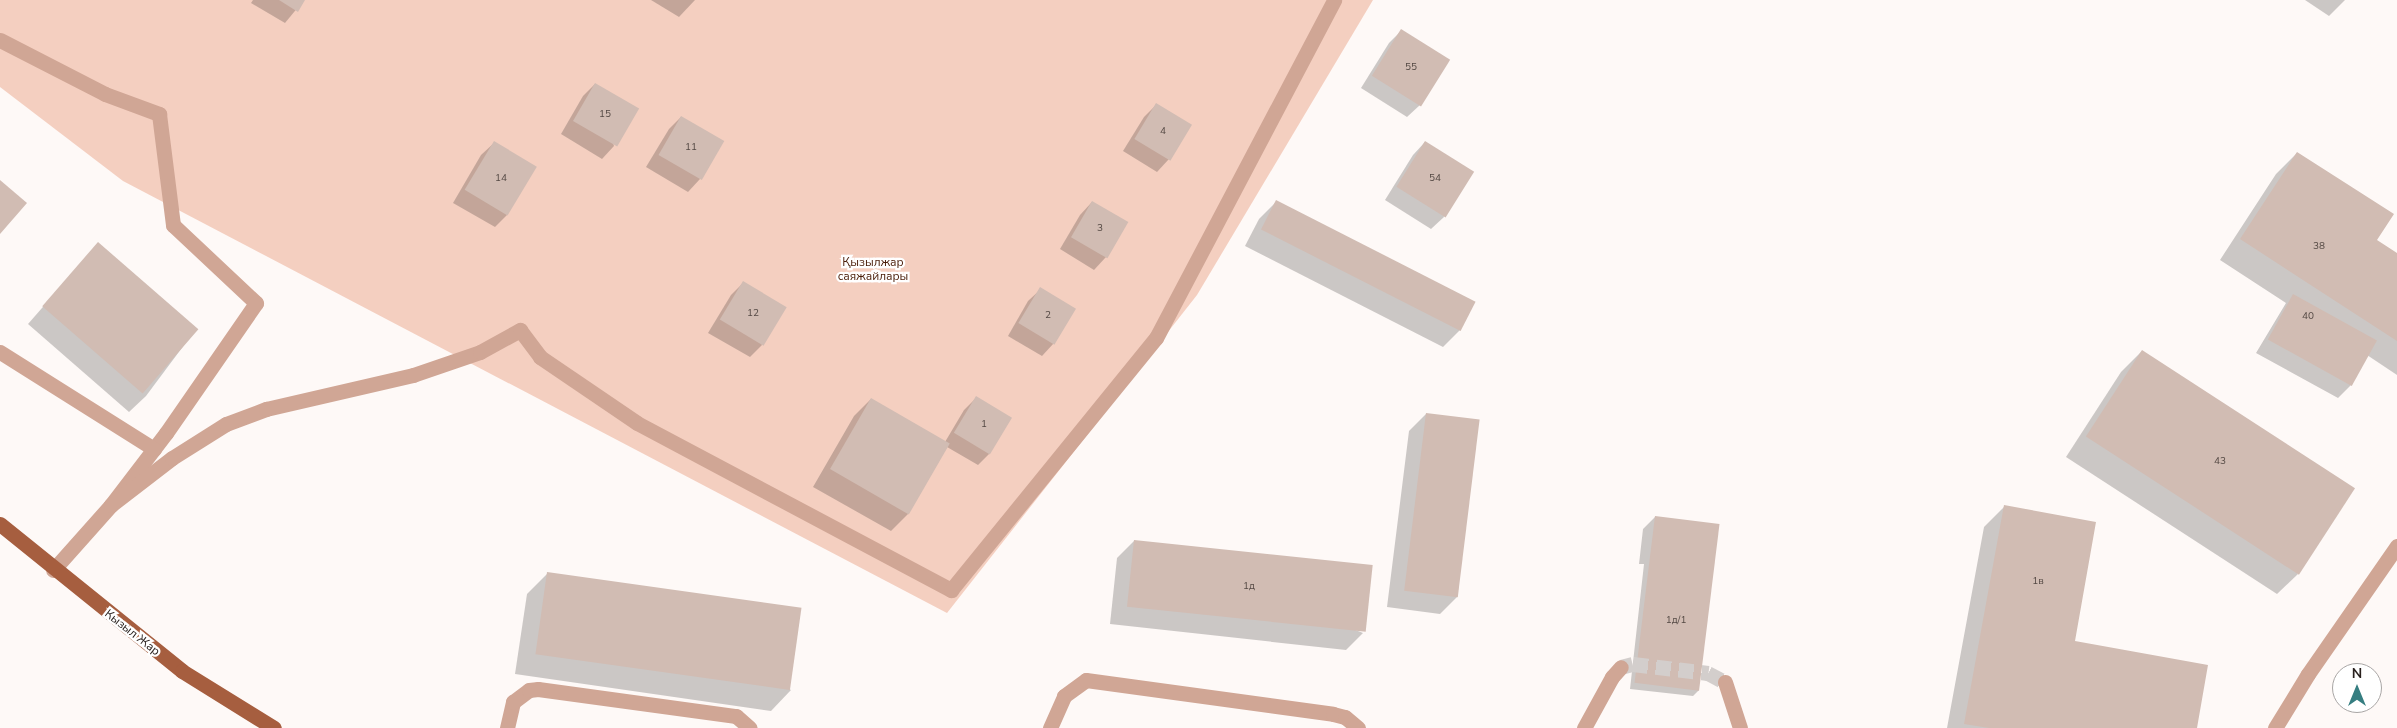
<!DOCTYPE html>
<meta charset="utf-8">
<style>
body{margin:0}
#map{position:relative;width:2397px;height:728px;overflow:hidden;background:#fef9f7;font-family:"Nunito Sans",sans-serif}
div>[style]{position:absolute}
.green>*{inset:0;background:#f4cfc0}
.shadow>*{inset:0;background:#0003}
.building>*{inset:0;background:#d1bcb3;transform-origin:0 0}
.minor-tunnel>*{height:15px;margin-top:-7.5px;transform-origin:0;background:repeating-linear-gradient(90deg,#d3cecc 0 15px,transparent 0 23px)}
.minor>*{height:15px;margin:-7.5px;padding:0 7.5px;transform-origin:7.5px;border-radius:7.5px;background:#d0a695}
.major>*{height:15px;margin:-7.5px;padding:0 7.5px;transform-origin:7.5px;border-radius:7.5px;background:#a65e3f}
span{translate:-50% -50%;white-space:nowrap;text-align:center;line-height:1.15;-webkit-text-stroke:4.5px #fff;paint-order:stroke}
.number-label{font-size:10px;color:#534843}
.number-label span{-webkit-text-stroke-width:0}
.park-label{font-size:12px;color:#491d08}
.street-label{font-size:12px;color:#29211e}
.north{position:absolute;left:2332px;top:663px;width:50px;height:50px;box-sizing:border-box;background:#fff;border:1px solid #a9a6a5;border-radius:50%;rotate:0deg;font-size:14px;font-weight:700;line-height:20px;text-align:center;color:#29211e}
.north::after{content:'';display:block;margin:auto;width:18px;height:22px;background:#367e81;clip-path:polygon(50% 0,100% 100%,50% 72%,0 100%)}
</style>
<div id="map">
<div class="green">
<i style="clip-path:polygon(0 0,1373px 0,1197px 295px,947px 613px,123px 181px,0 87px)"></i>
</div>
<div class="shadow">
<i style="clip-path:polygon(253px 0,304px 0,285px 23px,251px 3px)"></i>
<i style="clip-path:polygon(651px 0,695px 0,679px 17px)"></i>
<i style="clip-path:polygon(2305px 0,2345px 0,2329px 16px)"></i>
<i style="clip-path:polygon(1401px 31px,1420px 105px,1407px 117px,1361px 88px,1389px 43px)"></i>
<i style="clip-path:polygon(595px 84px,614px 146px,602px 159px,561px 134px,583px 96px)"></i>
<i style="clip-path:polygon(1156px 105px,1169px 159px,1157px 172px,1123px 151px,1144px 117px)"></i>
<i style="clip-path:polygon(681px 117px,700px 179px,688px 192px,646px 167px,669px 129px)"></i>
<i style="clip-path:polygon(1425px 142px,1444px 217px,1431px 229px,1385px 200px,1413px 155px)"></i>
<i style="clip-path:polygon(494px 143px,507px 215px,495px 227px,453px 203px,481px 155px)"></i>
<i style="clip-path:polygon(2297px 153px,2375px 241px,2397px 254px,2397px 375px,2367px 355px,2351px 385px,2338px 398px,2256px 353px,2286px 303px,2220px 260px,2276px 174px)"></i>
<i style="clip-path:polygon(1092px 202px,1106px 257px,1094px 270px,1060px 249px,1080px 215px)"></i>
<i style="clip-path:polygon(1276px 202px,1460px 330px,1443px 347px,1245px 246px,1259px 219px)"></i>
<i style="clip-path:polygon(98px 244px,196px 329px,146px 396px,129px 412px,28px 324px)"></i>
<i style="clip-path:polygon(743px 283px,762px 345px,750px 357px,708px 333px,731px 295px)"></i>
<i style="clip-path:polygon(1041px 289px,1054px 343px,1042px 356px,1008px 336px,1028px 301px)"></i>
<i style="clip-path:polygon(2142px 351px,2298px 574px,2277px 594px,2066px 457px,2121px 372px)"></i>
<i style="clip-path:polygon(976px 398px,990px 453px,978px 465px,947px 447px,908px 514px,891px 531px,813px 487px,854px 416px,871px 399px,945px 442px,964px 410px)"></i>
<i style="clip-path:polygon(1426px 414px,1457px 597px,1440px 614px,1387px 607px,1409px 431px)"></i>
<i style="clip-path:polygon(2004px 507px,2073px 642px,2196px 728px,1947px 728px,1984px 527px)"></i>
<i style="clip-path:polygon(1655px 517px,1699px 690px,1693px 696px,1630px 689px,1644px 564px,1639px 564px,1643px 529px)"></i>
<i style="clip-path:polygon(1134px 541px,1363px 633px,1346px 650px,1110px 624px,1117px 558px)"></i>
<i style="clip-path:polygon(548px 573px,791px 690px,771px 711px,515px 674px,527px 594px)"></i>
</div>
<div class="building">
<i style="clip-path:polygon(279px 0,305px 0,298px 12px)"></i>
<i style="left:1401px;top:29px;width:58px;height:55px;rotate:32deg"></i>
<i style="left:595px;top:83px;width:51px;height:44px;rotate:30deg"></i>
<i style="left:1156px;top:103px;width:42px;height:42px;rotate:31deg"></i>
<i style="left:681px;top:116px;width:50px;height:45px;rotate:30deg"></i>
<i style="left:494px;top:141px;width:50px;height:57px;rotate:31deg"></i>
<i style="left:1425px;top:141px;width:58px;height:54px;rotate:32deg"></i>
<i style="clip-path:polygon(2297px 152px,2394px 214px,2377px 240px,2397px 253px,2397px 341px,2240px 239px)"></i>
<i style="clip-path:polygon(0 180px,27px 203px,0 234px)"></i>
<i style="left:1276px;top:200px;width:224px;height:33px;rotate:27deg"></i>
<i style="left:1092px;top:201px;width:42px;height:42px;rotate:30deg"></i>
<i style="left:98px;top:242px;width:133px;height:85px;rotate:41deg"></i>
<i style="left:743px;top:281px;width:51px;height:45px;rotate:31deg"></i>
<i style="left:1040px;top:287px;width:42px;height:42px;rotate:31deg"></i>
<i style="left:2293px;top:294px;width:96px;height:52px;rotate:29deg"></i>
<i style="left:2142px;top:350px;width:254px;height:103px;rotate:33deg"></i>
<i style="left:976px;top:396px;width:42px;height:43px;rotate:31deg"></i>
<i style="left:871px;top:398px;width:91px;height:82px;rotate:30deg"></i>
<i style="left:1426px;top:413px;width:54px;height:179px;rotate:7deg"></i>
<i style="clip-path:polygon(2004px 505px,2096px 522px,2075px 641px,2208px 665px,2197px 728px,1989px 728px,1964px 724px)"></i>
<i style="left:1655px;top:516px;width:65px;height:168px;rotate:7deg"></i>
<i style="left:1134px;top:540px;width:240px;height:67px;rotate:6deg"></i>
<i style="left:547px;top:572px;width:257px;height:83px;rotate:8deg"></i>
</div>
<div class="minor-tunnel">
<i style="left:1621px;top:667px;width:12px;rotate:-14deg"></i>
<i style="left:1633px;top:664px;width:76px;rotate:6.8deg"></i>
<i style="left:1708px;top:673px;width:19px;rotate:28deg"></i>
</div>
<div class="minor">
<i style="left:0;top:40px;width:118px;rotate:27.2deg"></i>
<i style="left:105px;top:94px;width:58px;rotate:20.3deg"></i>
<i style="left:159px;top:114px;width:112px;rotate:82.8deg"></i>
<i style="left:173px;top:225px;width:114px;rotate:43.2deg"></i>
<i style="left:256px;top:303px;width:158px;rotate:124.7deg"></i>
<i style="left:166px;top:433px;width:91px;rotate:127.4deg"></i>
<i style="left:111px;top:505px;width:87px;rotate:131.7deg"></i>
<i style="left:0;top:352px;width:182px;rotate:32.2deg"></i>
<i style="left:111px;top:505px;width:77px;rotate:-37.6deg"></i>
<i style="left:172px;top:458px;width:64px;rotate:-32.2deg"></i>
<i style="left:226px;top:424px;width:43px;rotate:-20.6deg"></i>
<i style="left:266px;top:409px;width:151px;rotate:-13deg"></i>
<i style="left:413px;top:375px;width:71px;rotate:-18.9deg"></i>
<i style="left:480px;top:352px;width:46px;rotate:-28.8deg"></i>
<i style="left:520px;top:330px;width:34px;rotate:53deg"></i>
<i style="left:540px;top:357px;width:117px;rotate:34.2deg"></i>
<i style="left:637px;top:423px;width:356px;rotate:28deg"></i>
<i style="left:951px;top:590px;width:325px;rotate:-50.9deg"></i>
<i style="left:1156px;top:338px;width:382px;rotate:-62.2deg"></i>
<i style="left:1725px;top:682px;width:48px;rotate:71.9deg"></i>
<i style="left:507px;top:728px;width:27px;rotate:-77deg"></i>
<i style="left:513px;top:702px;width:20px;rotate:-37deg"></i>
<i style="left:529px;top:690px;width:9px;rotate:-6deg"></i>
<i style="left:538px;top:689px;width:200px;rotate:7.8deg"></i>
<i style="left:736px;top:716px;width:18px;rotate:41deg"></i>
<i style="left:1050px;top:728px;width:35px;rotate:-66deg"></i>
<i style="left:1064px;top:696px;width:27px;rotate:-36deg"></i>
<i style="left:1086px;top:680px;width:249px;rotate:7.8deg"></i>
<i style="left:1333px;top:714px;width:12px;rotate:14deg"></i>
<i style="left:1345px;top:717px;width:17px;rotate:40deg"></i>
<i style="left:1584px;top:728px;width:58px;rotate:-61.2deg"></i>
<i style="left:1612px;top:677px;width:13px;rotate:-48deg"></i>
<i style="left:2275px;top:728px;width:63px;rotate:-58.6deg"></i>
<i style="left:2308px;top:674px;width:156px;rotate:-55.2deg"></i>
</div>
<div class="major">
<i style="left:0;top:524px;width:234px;rotate:38.9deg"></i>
<i style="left:182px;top:671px;width:108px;rotate:31.8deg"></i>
</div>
<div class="number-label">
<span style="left:1411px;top:68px">55</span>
<span style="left:605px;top:115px">15</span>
<span style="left:1163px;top:132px">4</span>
<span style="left:691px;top:148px">11</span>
<span style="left:501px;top:179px">14</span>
<span style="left:1435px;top:179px">54</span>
<span style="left:1100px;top:229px">3</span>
<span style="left:2319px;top:247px">38</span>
<span style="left:753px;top:314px">12</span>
<span style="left:1048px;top:316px">2</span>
<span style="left:2308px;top:317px">40</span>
<span style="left:984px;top:425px">1</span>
<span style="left:2220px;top:462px">43</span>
<span style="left:2038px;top:582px">1в</span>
<span style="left:1249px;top:587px">1д</span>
<span style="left:1676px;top:621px">1д/1</span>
</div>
<div class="park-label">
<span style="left:873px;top:270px">Қызылжар<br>саяжайлары</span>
</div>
<div class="street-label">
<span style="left:132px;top:633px;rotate:38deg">Кызыл Жар</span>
</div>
<div class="north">N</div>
</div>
